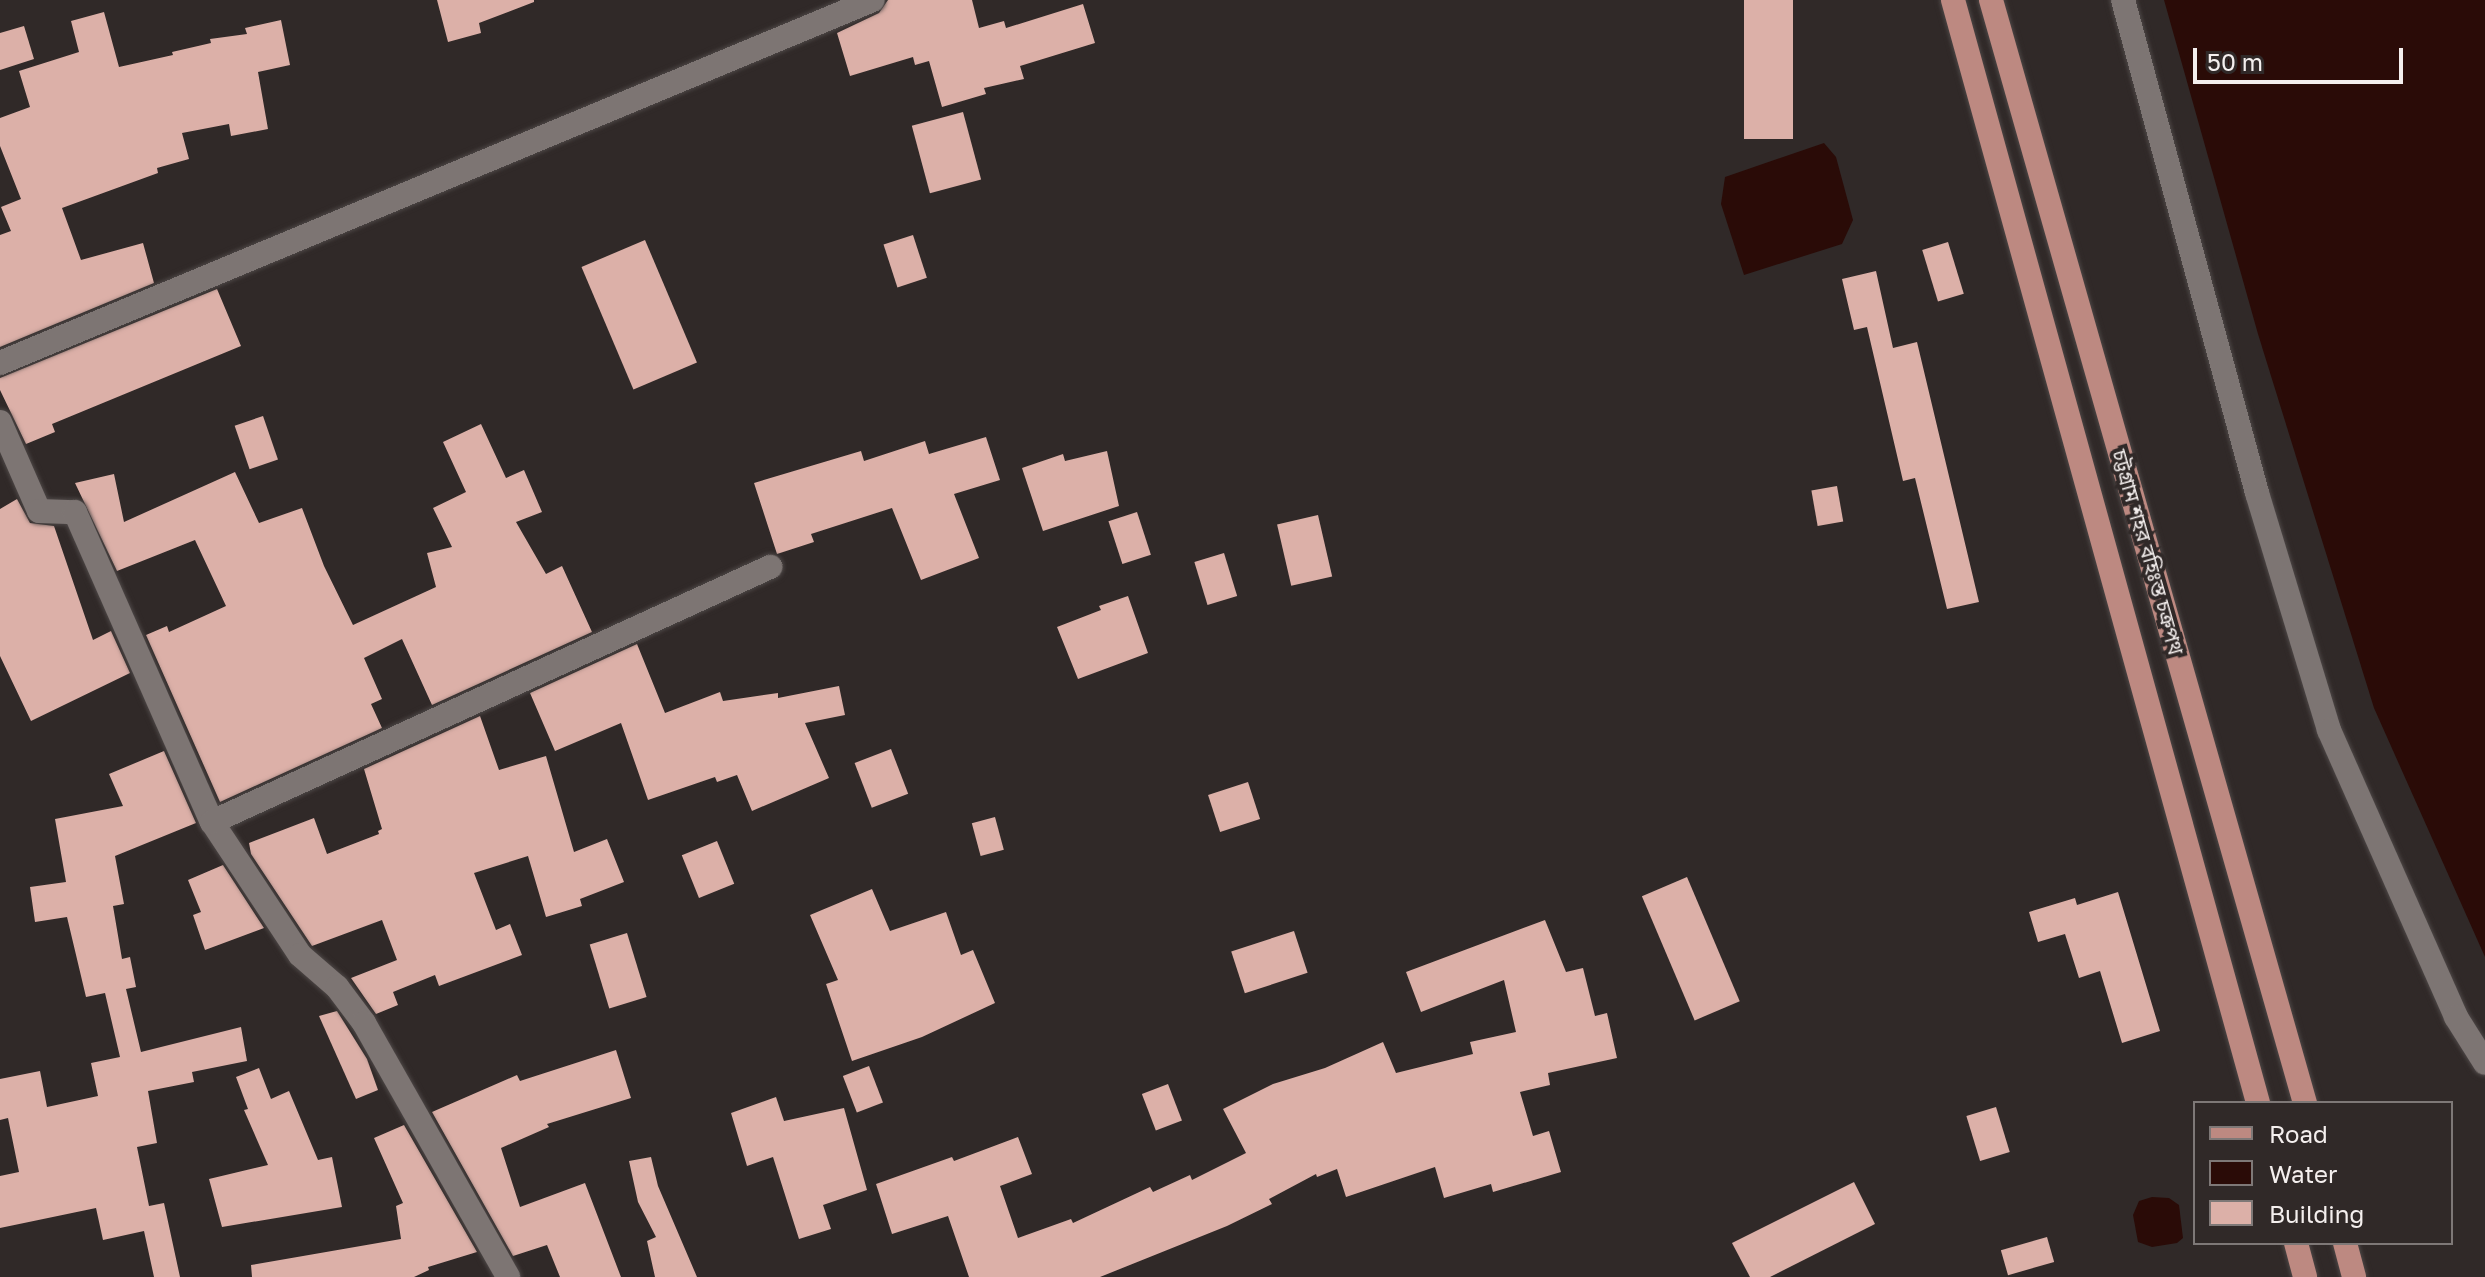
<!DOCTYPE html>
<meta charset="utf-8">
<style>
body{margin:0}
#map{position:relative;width:2485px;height:1277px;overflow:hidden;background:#302928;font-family:"Golos Text","Noto Sans Bengali",sans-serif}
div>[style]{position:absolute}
.water>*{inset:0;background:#2a0b07}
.building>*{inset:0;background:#dcb0a8;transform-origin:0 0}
.roads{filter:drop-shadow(0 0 2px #4d4746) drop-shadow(0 0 2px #4d4746)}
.street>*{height:24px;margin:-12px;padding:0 12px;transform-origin:12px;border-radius:12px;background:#7d7573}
.primary>*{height:24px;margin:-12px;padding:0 12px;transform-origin:12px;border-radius:12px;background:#bd8981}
span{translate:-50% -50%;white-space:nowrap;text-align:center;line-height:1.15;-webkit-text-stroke:8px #302928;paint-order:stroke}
.street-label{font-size:20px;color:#f4efee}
.legend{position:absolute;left:2193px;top:1101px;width:260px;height:144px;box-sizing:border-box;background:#302928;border:2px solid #7e7877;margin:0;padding:10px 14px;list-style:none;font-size:24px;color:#f4efee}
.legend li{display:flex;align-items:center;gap:16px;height:40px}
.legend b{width:40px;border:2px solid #7e7877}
.scale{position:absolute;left:2193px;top:48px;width:210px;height:36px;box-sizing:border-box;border:4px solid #f4efee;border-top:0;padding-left:10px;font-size:24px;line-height:28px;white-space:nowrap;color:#f4efee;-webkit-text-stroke:6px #302928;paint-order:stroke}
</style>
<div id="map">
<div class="water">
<i style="clip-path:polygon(2164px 0,2485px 0,2485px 957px,2374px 708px,2258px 334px)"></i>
<i style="clip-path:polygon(1824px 143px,1836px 157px,1853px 220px,1842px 244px,1744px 275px,1721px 204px,1725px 177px)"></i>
<i style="clip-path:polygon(2152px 1197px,2169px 1198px,2179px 1205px,2183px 1238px,2177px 1243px,2152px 1247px,2138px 1242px,2133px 1215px,2139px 1201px)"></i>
</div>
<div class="building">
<i style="clip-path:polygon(437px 0,534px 0,534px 2px,479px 23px,481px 33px,448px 42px)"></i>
<i style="clip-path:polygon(888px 0,972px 0,979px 28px,1004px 21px,1006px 28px,1083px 4px,1095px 43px,1020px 66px,1024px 79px,984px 88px,986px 94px,942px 107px,929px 61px,915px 65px,913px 57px,850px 76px,837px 33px,879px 13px)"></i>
<i style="left:1744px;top:0;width:49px;height:139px"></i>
<i style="clip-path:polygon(104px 12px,119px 67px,173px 55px,172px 52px,211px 43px,210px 39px,247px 34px,245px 28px,281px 20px,290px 65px,258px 72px,268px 129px,231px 136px,229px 124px,182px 133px,189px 159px,157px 168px,158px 173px,62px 208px,81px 260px,143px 243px,154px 283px,0 347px,0 235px,11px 231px,1px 207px,21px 199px,0 146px,0 118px,30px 107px,19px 71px,79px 52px,71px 21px)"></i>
<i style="clip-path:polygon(24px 26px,34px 59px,0 70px,0 33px)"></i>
<i style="left:963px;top:112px;width:70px;height:53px;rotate:75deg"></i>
<i style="left:913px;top:235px;width:45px;height:31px;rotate:72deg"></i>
<i style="left:645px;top:240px;width:133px;height:69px;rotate:67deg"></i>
<i style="left:1948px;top:242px;width:54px;height:27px;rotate:73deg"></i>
<i style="clip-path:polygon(1876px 271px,1893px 348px,1917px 342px,1979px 602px,1947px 609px,1915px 478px,1903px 481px,1867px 327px,1854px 330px,1842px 279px)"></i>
<i style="clip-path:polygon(217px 289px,241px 346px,52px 424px,55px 432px,26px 444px,0 390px,0 378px)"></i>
<i style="left:263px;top:416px;width:46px;height:30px;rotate:71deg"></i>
<i style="clip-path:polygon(481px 424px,506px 478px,524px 470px,542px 512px,516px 522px,546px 574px,562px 566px,592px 632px,432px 705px,402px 639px,364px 658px,382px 699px,371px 704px,382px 728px,220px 802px,146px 635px,167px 626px,169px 632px,226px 606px,195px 540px,117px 571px,75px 483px,114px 474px,124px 522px,235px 472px,259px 523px,302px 508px,324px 566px,353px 625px,436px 587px,427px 553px,452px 547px,433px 508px,466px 492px,443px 442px)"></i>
<i style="clip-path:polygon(986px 437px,1000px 480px,954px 494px,979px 558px,921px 580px,892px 508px,811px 534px,814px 542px,777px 554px,754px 483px,861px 451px,864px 461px,925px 441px,929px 454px)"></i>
<i style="clip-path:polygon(1107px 451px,1119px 506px,1043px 531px,1022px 468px,1063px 454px,1065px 461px)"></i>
<i style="left:1837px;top:486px;width:36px;height:26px;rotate:80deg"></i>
<i style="clip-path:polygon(17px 499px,30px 523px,54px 526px,93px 640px,111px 631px,130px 673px,31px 721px,0 656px,0 509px)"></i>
<i style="left:1137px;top:512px;width:45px;height:30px;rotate:72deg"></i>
<i style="left:1318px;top:515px;width:63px;height:42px;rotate:77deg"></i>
<i style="left:1224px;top:553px;width:45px;height:31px;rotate:73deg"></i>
<i style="clip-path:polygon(1128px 596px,1148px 653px,1078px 679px,1057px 627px,1101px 610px,1099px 606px)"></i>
<i style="clip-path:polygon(637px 644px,665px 713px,720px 692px,723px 701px,778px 693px,778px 698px,839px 686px,845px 715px,805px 723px,829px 778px,752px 811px,737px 775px,717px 782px,715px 777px,648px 800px,621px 723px,555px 751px,530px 693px)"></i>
<i style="clip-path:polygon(480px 716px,499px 770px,546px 756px,574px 852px,607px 839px,624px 882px,580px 899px,582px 906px,546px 917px,528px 856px,474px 873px,496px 930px,510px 924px,522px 955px,439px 986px,435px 975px,393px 992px,398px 1005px,376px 1014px,351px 978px,397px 960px,382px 920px,312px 946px,251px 854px,249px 843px,314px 818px,327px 854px,379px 834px,378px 831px,382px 829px,364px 769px)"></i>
<i style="left:891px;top:749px;width:48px;height:39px;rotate:69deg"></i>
<i style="clip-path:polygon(164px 751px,196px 823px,115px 856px,124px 904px,113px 906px,122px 959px,130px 957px,136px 987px,126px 989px,141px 1052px,241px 1027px,247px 1061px,192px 1072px,194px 1082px,148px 1091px,157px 1143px,137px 1147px,149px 1206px,164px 1203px,180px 1277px,154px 1277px,144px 1231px,103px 1240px,96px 1208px,0 1228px,0 1176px,19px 1172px,8px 1118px,0 1120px,0 1079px,40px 1071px,47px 1107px,98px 1096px,91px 1063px,120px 1057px,105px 993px,86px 997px,67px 917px,35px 922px,30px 887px,66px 882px,55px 819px,123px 806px,109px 774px)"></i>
<i style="left:1248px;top:782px;width:39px;height:42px;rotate:72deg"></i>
<i style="left:995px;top:817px;width:34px;height:24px;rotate:75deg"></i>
<i style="left:717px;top:841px;width:46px;height:38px;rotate:68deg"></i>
<i style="clip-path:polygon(223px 865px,264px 928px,205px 950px,193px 915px,201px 912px,188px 880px)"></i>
<i style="left:1687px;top:877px;width:135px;height:49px;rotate:67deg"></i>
<i style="clip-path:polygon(872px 889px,890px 931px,946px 912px,961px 955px,973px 950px,995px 1003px,922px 1037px,852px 1061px,826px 984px,838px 980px,810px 915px)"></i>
<i style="clip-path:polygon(2118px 892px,2160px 1031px,2122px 1043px,2100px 971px,2079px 978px,2065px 934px,2038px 942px,2029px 912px,2075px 898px,2077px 905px)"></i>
<i style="clip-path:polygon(1545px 920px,1566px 972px,1583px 968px,1595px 1016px,1607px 1013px,1617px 1058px,1548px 1073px,1550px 1085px,1520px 1092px,1533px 1136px,1549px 1131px,1561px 1172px,1493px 1192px,1491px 1184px,1444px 1198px,1435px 1167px,1346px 1197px,1337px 1169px,1317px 1177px,1316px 1174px,1269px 1199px,1272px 1204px,1227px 1226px,1100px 1277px,969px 1277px,948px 1216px,892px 1234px,876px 1184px,952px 1157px,954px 1161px,1018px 1137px,1032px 1174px,1000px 1186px,1018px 1238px,1071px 1219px,1073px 1223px,1150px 1187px,1153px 1192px,1190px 1175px,1192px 1180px,1246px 1153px,1223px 1109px,1273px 1084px,1325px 1068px,1383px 1042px,1396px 1073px,1473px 1054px,1470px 1042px,1516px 1032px,1504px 980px,1421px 1012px,1406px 972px)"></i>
<i style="left:1294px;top:931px;width:44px;height:66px;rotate:72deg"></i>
<i style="left:627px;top:933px;width:67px;height:39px;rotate:73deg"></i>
<i style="clip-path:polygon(337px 1011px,367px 1059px,378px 1090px,356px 1099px,319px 1016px)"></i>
<i style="clip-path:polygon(616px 1050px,631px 1098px,547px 1124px,549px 1127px,501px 1148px,520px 1207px,585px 1183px,621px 1277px,560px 1277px,547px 1245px,513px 1256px,432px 1112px,517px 1075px,520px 1081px)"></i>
<i style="left:869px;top:1066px;width:39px;height:28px;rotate:69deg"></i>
<i style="clip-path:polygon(259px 1068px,271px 1099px,289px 1091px,318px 1160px,332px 1157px,342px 1207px,222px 1227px,209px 1179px,268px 1165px,244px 1110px,248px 1109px,236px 1077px)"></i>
<i style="left:1168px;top:1084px;width:39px;height:28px;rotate:69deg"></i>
<i style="clip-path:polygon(776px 1097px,784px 1121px,844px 1108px,867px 1190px,823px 1205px,831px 1229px,799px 1239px,773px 1157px,747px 1166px,731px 1113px)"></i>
<i style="left:1996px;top:1107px;width:47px;height:31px;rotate:73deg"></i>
<i style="clip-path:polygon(404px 1125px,477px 1252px,428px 1267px,429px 1270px,414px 1277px,252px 1277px,251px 1265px,401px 1239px,396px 1206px,403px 1203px,374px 1138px)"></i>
<i style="clip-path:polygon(651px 1157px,658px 1186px,697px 1277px,655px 1277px,647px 1241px,656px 1237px,638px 1202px,629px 1161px)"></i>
<i style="clip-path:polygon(1854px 1182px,1875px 1224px,1770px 1277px,1750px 1277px,1732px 1243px)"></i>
<i style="left:2047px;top:1237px;width:26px;height:48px;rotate:74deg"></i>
</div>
<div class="roads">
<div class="street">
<i style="left:2123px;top:0;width:511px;rotate:74.79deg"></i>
<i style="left:2257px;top:493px;width:248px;rotate:73.1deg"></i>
<i style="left:2329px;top:730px;width:314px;rotate:66.1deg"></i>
<i style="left:2456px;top:1017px;width:54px;rotate:57.8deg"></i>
<i style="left:0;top:363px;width:945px;rotate:-22.58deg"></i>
<i style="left:0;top:422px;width:97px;rotate:66.3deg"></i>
<i style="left:39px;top:511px;width:36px;rotate:2deg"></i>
<i style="left:75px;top:512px;width:339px;rotate:66.2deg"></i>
<i style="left:212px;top:822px;width:159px;rotate:56.5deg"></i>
<i style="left:300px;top:955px;width:49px;rotate:40.9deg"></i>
<i style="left:337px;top:987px;width:45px;rotate:53.1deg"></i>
<i style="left:364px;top:1023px;width:292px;rotate:60.4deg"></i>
<i style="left:212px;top:822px;width:614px;rotate:-24.56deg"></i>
</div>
<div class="primary">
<i style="left:1953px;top:0;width:1144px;rotate:74.54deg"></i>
<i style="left:1991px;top:0;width:1147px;rotate:74.11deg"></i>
<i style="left:2296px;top:1243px;width:35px;rotate:75deg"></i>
<i style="left:2345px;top:1243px;width:35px;rotate:75deg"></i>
</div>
</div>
<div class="street-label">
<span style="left:2148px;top:552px;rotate:74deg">চট্টগ্রাম শহর বহিঃস্ত চক্রপথ</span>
</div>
<ul class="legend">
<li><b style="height:10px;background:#bd8981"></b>Road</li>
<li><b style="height:22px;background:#2a0b07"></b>Water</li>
<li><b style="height:22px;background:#dcb0a8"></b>Building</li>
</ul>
<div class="scale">50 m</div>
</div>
